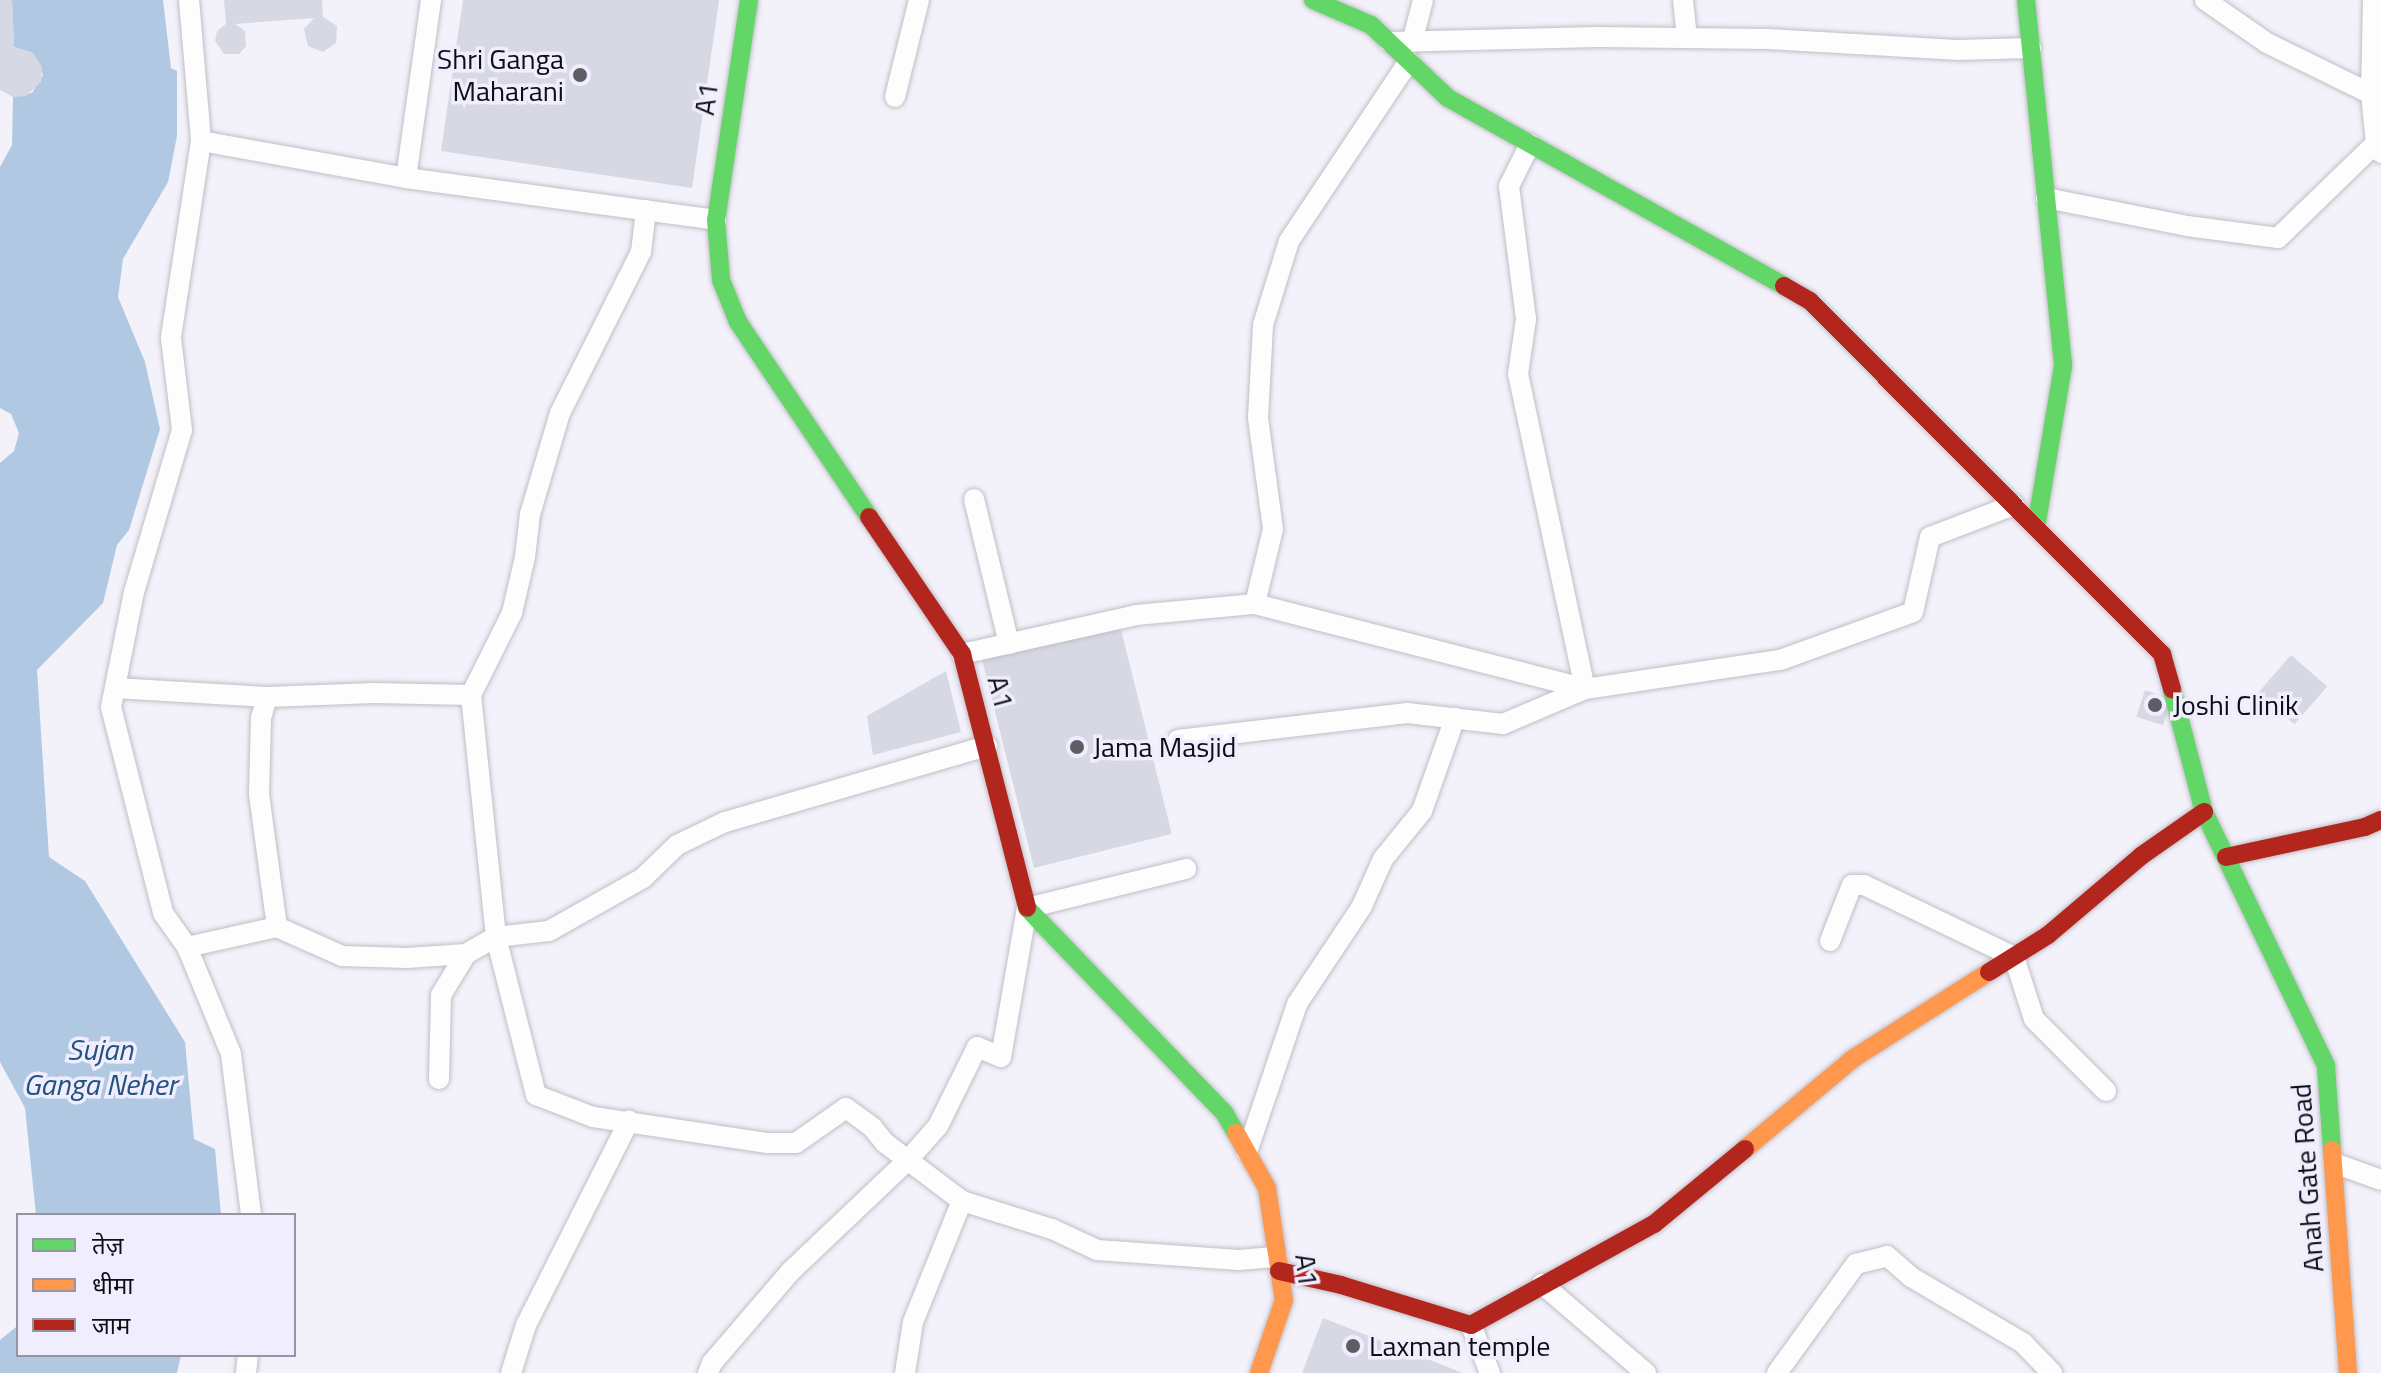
<!DOCTYPE html>
<meta charset="utf-8">
<style>
body{margin:0}
#map{position:relative;width:2381px;height:1373px;overflow:hidden;background:#f3f1fa;font-family:"Titillium Web","Noto Sans Devanagari",sans-serif}
div>[style]{position:absolute}
.water>*{inset:0;background:#b1c8e3}
.building>*{inset:0;background:#d6d8e4;transform-origin:0 0}
.roads{filter:drop-shadow(0 0 2px #c0bec5) drop-shadow(0 0 2px #c0bec5)}
.street>*{height:20px;margin:-10px;padding:0 10px;transform-origin:10px;border-radius:10px;background:#fdfdfe}
.fast>*{height:18px;margin:-9px;padding:0 9px;transform-origin:9px;border-radius:9px;background:#63d668}
.slow>*{height:18px;margin:-9px;padding:0 9px;transform-origin:9px;border-radius:9px;background:#ff974d}
.jam>*{height:18px;margin:-9px;padding:0 9px;transform-origin:9px;border-radius:9px;background:#b3261e}
.dots>*{width:22px;height:22px;translate:-50% -50%;box-sizing:border-box;border:4px solid #f0edfe;border-radius:50%}
span{translate:-50% -50%;white-space:nowrap;text-align:center;line-height:1.15;-webkit-text-stroke:7px #f0edfe;paint-order:stroke}
.poi-label{font-size:28px;color:#0f0e13}
.right{translate:-100% -50%;text-align:right}
.left{translate:0 -50%;text-align:left}
.street-label{font-size:28px;color:#0f0e13}
.water-label{font-size:30px;color:#21537f;font-style:italic}
.legend{position:absolute;left:16px;top:1213px;width:280px;height:144px;box-sizing:border-box;background:#f0edfe;border:2px solid #9694a0;margin:0;padding:10px 14px;list-style:none;font-size:24px;color:#0f0e13}
.legend li{display:flex;align-items:center;gap:16px;height:40px}
.legend b{width:40px;border:2px solid #9694a0}
</style>
<div id="map">
<div class="water">
<i style="clip-path:polygon(12px 0,163px 0,171px 68px,177px 71px,177px 136px,168px 182px,123px 259px,118px 297px,145px 362px,160px 429px,129px 530px,117px 545px,103px 603px,37px 670px,49px 857px,85px 881px,185px 1042px,194px 1139px,215px 1149px,221px 1215px,36px 1215px,25px 1108px,0 1062px,0 463px,14px 451px,19px 433px,11px 414px,0 408px,0 167px,12px 145px,13px 97px,32px 93px,43px 75px,33px 53px,14px 47px)"></i>
<i style="clip-path:polygon(18px 1317px,18px 1355px,181px 1355px,177px 1373px,0 1373px,0 1340px,16px 1327px)"></i>
</div>
<div class="building">
<i style="clip-path:polygon(0 0,12px 0,14px 47px,33px 53px,42px 67px,41px 82px,26px 96px,13px 97px,0 90px)"></i>
<i style="clip-path:polygon(224px 0,322px 0,323px 17px,337px 26px,336px 43px,323px 52px,308px 46px,304px 29px,314px 18px,235px 24px,245px 31px,246px 46px,239px 54px,224px 54px,215px 41px,217px 31px,226px 24px)"></i>
<i style="clip-path:polygon(463px 0,719px 0,692px 188px,441px 151px)"></i>
<i style="left:1120px;top:626px;width:214px;height:142px;rotate:76deg"></i>
<i style="left:2291px;top:655px;width:48px;height:50px;rotate:41deg"></i>
<i style="clip-path:polygon(946px 671px,961px 732px,873px 755px,867px 716px)"></i>
<i style="left:2145px;top:690px;width:28px;height:28px;rotate:18deg"></i>
<i style="clip-path:polygon(1323px 1318px,1463px 1373px,1302px 1373px)"></i>
</div>
<div class="roads">
<div class="street">
<i style="left:189px;top:0;width:142px;rotate:85.1deg"></i>
<i style="left:201px;top:141px;width:208px;rotate:10.2deg"></i>
<i style="left:406px;top:178px;width:313px;rotate:7.7deg"></i>
<i style="left:1683px;top:0;width:38px;rotate:84deg"></i>
<i style="left:2205px;top:0;width:75px;rotate:34.7deg"></i>
<i style="left:2267px;top:43px;width:116px;rotate:26.1deg"></i>
<i style="left:2373px;top:0;width:94px;rotate:91.2deg"></i>
<i style="left:2371px;top:94px;width:49px;rotate:84.2deg"></i>
<i style="left:2376px;top:143px;width:11px;rotate:63deg"></i>
<i style="left:1389px;top:42px;width:209px;rotate:-1.4deg"></i>
<i style="left:1598px;top:37px;width:170px;rotate:0.7deg"></i>
<i style="left:1768px;top:39px;width:189px;rotate:3.3deg"></i>
<i style="left:1957px;top:50px;width:74px;rotate:-1.5deg"></i>
<i style="left:1412px;top:42px;width:43px;rotate:-75.3deg"></i>
<i style="left:895px;top:97px;width:100px;rotate:-76.1deg"></i>
<i style="left:201px;top:141px;width:199px;rotate:98.7deg"></i>
<i style="left:171px;top:338px;width:93px;rotate:83.2deg"></i>
<i style="left:182px;top:430px;width:169px;rotate:106.5deg"></i>
<i style="left:134px;top:592px;width:117px;rotate:101.3deg"></i>
<i style="left:111px;top:707px;width:212px;rotate:75.8deg"></i>
<i style="left:163px;top:913px;width:42px;rotate:54.8deg"></i>
<i style="left:187px;top:947px;width:116px;rotate:67.6deg"></i>
<i style="left:231px;top:1054px;width:162px;rotate:82.9deg"></i>
<i style="left:406px;top:178px;width:180px;rotate:-82deg"></i>
<i style="left:2046px;top:198px;width:144px;rotate:11.2deg"></i>
<i style="left:2187px;top:226px;width:92px;rotate:7.5deg"></i>
<i style="left:2278px;top:238px;width:136px;rotate:-44.1deg"></i>
<i style="left:2376px;top:143px;width:5px;rotate:-11deg"></i>
<i style="left:646px;top:210px;width:42px;rotate:96.8deg"></i>
<i style="left:641px;top:252px;width:180px;rotate:116.7deg"></i>
<i style="left:560px;top:413px;width:105px;rotate:106.5deg"></i>
<i style="left:530px;top:514px;width:43px;rotate:96.6deg"></i>
<i style="left:525px;top:557px;width:57px;rotate:103.1deg"></i>
<i style="left:512px;top:613px;width:92px;rotate:116.6deg"></i>
<i style="left:471px;top:695px;width:243px;rotate:84.1deg"></i>
<i style="left:496px;top:937px;width:163px;rotate:75.8deg"></i>
<i style="left:536px;top:1095px;width:61px;rotate:21.1deg"></i>
<i style="left:593px;top:1117px;width:175px;rotate:8.5deg"></i>
<i style="left:766px;top:1143px;width:30px"></i>
<i style="left:796px;top:1143px;width:61px;rotate:-35deg"></i>
<i style="left:846px;top:1108px;width:32px;rotate:36deg"></i>
<i style="left:872px;top:1127px;width:21px;rotate:51deg"></i>
<i style="left:885px;top:1143px;width:96px;rotate:37deg"></i>
<i style="left:962px;top:1201px;width:94px;rotate:17.3deg"></i>
<i style="left:1052px;top:1229px;width:50px;rotate:25deg"></i>
<i style="left:1097px;top:1250px;width:142px;rotate:4deg"></i>
<i style="left:1239px;top:1260px;width:38px;rotate:-5deg"></i>
<i style="left:974px;top:499px;width:149px;rotate:76.4deg"></i>
<i style="left:1255px;top:604px;width:77px;rotate:-76.5deg"></i>
<i style="left:1273px;top:529px;width:112px;rotate:-97.7deg"></i>
<i style="left:1258px;top:418px;width:93px;rotate:-86.9deg"></i>
<i style="left:1263px;top:325px;width:88px;rotate:-72.8deg"></i>
<i style="left:1289px;top:241px;width:216px;rotate:-56.3deg"></i>
<i style="left:962px;top:654px;width:178px;rotate:-12.6deg"></i>
<i style="left:1136px;top:615px;width:120px;rotate:-5.3deg"></i>
<i style="left:1255px;top:604px;width:341px;rotate:14.4deg"></i>
<i style="left:1585px;top:689px;width:197px;rotate:-8.5deg"></i>
<i style="left:1780px;top:660px;width:141px;rotate:-19.8deg"></i>
<i style="left:1913px;top:612px;width:77px;rotate:-77.2deg"></i>
<i style="left:1930px;top:537px;width:90px;rotate:-20.9deg"></i>
<i style="left:115px;top:688px;width:152px;rotate:3.4deg"></i>
<i style="left:267px;top:697px;width:107px;rotate:-2.1deg"></i>
<i style="left:374px;top:693px;width:97px;rotate:1.2deg"></i>
<i style="left:267px;top:697px;width:22px;rotate:106deg"></i>
<i style="left:261px;top:718px;width:76px;rotate:91.5deg"></i>
<i style="left:259px;top:794px;width:134px;rotate:82.3deg"></i>
<i style="left:1178px;top:740px;width:231px;rotate:-6.7deg"></i>
<i style="left:1407px;top:713px;width:97px;rotate:6.5deg"></i>
<i style="left:1503px;top:724px;width:89px;rotate:-23.1deg"></i>
<i style="left:1585px;top:689px;width:322px;rotate:-102deg"></i>
<i style="left:1518px;top:374px;width:56px;rotate:-81.7deg"></i>
<i style="left:1526px;top:319px;width:134px;rotate:-97.3deg"></i>
<i style="left:1509px;top:186px;width:47px;rotate:-63.4deg"></i>
<i style="left:1830px;top:941px;width:60px;rotate:-68.6deg"></i>
<i style="left:1852px;top:885px;width:12px"></i>
<i style="left:1864px;top:885px;width:166px;rotate:25.6deg"></i>
<i style="left:2014px;top:957px;width:65px;rotate:72.1deg"></i>
<i style="left:2034px;top:1019px;width:102px;rotate:45deg"></i>
<i style="left:187px;top:947px;width:92px;rotate:-12.5deg"></i>
<i style="left:277px;top:927px;width:71px;rotate:24deg"></i>
<i style="left:342px;top:956px;width:65px;rotate:1.8deg"></i>
<i style="left:407px;top:958px;width:59px;rotate:-3.9deg"></i>
<i style="left:466px;top:954px;width:34px;rotate:-30deg"></i>
<i style="left:496px;top:937px;width:53px;rotate:-6.5deg"></i>
<i style="left:549px;top:931px;width:108px;rotate:-29.4deg"></i>
<i style="left:643px;top:878px;width:47px;rotate:-44.1deg"></i>
<i style="left:677px;top:845px;width:53px;rotate:-25.6deg"></i>
<i style="left:725px;top:822px;width:273px;rotate:-16.2deg"></i>
<i style="left:439px;top:1079px;width:84px;rotate:-88.6deg"></i>
<i style="left:441px;top:995px;width:48px;rotate:-58.6deg"></i>
<i style="left:1247px;top:1152px;width:156px;rotate:-71.3deg"></i>
<i style="left:1297px;top:1004px;width:118px;rotate:-56.4deg"></i>
<i style="left:1362px;top:906px;width:51px;rotate:-65.9deg"></i>
<i style="left:1383px;top:859px;width:62px;rotate:-50.9deg"></i>
<i style="left:1422px;top:811px;width:99px;rotate:-70.5deg"></i>
<i style="left:2334px;top:1163px;width:50px;rotate:19.9deg"></i>
<i style="left:1542px;top:1284px;width:137px;rotate:40.6deg"></i>
<i style="left:1471px;top:1325px;width:52px;rotate:68.4deg"></i>
<i style="left:246px;top:1373px;width:18px;rotate:-84deg"></i>
<i style="left:511px;top:1373px;width:50px;rotate:-72.6deg"></i>
<i style="left:526px;top:1325px;width:229px;rotate:-63.2deg"></i>
<i style="left:708px;top:1373px;width:11px;rotate:-68deg"></i>
<i style="left:712px;top:1363px;width:120px;rotate:-49.4deg"></i>
<i style="left:790px;top:1272px;width:163px;rotate:-43.5deg"></i>
<i style="left:908px;top:1160px;width:45px;rotate:-48.6deg"></i>
<i style="left:938px;top:1126px;width:88px;rotate:-63.7deg"></i>
<i style="left:977px;top:1047px;width:26px;rotate:23deg"></i>
<i style="left:1001px;top:1057px;width:151px;rotate:-80.1deg"></i>
<i style="left:1027px;top:908px;width:164px;rotate:-13.8deg"></i>
<i style="left:905px;top:1373px;width:52px;rotate:-81.1deg"></i>
<i style="left:913px;top:1322px;width:131px;rotate:-68deg"></i>
<i style="left:1777px;top:1373px;width:135px;rotate:-54.1deg"></i>
<i style="left:1856px;top:1264px;width:32px;rotate:-14deg"></i>
<i style="left:1887px;top:1256px;width:32px;rotate:41deg"></i>
<i style="left:1911px;top:1277px;width:130px;rotate:30.5deg"></i>
<i style="left:2023px;top:1343px;width:42px;rotate:46deg"></i>
</div>
<div class="fast">
<i style="left:749px;top:0;width:222px;rotate:98.5deg"></i>
<i style="left:716px;top:220px;width:60px;rotate:85.2deg"></i>
<i style="left:721px;top:280px;width:45px;rotate:68deg"></i>
<i style="left:738px;top:322px;width:235px;rotate:56.1deg"></i>
<i style="left:1313px;top:0;width:63px;rotate:23.3deg"></i>
<i style="left:1371px;top:25px;width:106px;rotate:43.5deg"></i>
<i style="left:1448px;top:98px;width:385px;rotate:29.2deg"></i>
<i style="left:2026px;top:0;width:368px;rotate:84.2deg"></i>
<i style="left:2063px;top:366px;width:163px;rotate:99.5deg"></i>
<i style="left:2172px;top:690px;width:126px;rotate:75.3deg"></i>
<i style="left:2204px;top:812px;width:282px;rotate:64.3deg"></i>
<i style="left:2326px;top:1066px;width:84px;rotate:85.9deg"></i>
<i style="left:1027px;top:908px;width:286px;rotate:46.1deg"></i>
<i style="left:1225px;top:1114px;width:22px;rotate:60deg"></i>
</div>
<div class="slow">
<i style="left:1236px;top:1133px;width:63px;rotate:60.6deg"></i>
<i style="left:1267px;top:1188px;width:113px;rotate:81.4deg"></i>
<i style="left:1284px;top:1300px;width:77px;rotate:108.9deg"></i>
<i style="left:1745px;top:1149px;width:142px;rotate:-39.9deg"></i>
<i style="left:1854px;top:1058px;width:160px;rotate:-32.5deg"></i>
<i style="left:2332px;top:1150px;width:224px;rotate:85.9deg"></i>
</div>
<div class="jam">
<i style="left:1784px;top:286px;width:30px;rotate:30deg"></i>
<i style="left:1810px;top:301px;width:499px;rotate:45.1deg"></i>
<i style="left:2162px;top:654px;width:37px;rotate:74deg"></i>
<i style="left:869px;top:517px;width:166px;rotate:55.8deg"></i>
<i style="left:962px;top:654px;width:262px;rotate:75.6deg"></i>
<i style="left:2226px;top:857px;width:142px;rotate:-12.2deg"></i>
<i style="left:2365px;top:827px;width:17px;rotate:-24deg"></i>
<i style="left:1989px;top:972px;width:70px;rotate:-32.1deg"></i>
<i style="left:2048px;top:935px;width:122px;rotate:-40.3deg"></i>
<i style="left:2141px;top:856px;width:77px;rotate:-34.9deg"></i>
<i style="left:1279px;top:1271px;width:64px;rotate:12.7deg"></i>
<i style="left:1341px;top:1285px;width:136px;rotate:17.1deg"></i>
<i style="left:1471px;top:1325px;width:209px;rotate:-28.9deg"></i>
<i style="left:1654px;top:1224px;width:118px;rotate:-39.5deg"></i>
</div>
</div>
<div class="dots">
<i style="left:580px;top:75px;background:#5f5d64"></i>
<i style="left:2155px;top:705px;background:#5f5d64"></i>
<i style="left:1077px;top:747px;background:#5f5d64"></i>
<i style="left:1353px;top:1346px;background:#5f5d64"></i>
</div>
<div class="poi-label">
<span class="right" style="left:564px;top:75px">Shri Ganga<br>Maharani</span>
<span class="left" style="left:2173px;top:705px">Joshi Clinik</span>
<span class="left" style="left:1093px;top:747px">Jama Masjid</span>
<span class="left" style="left:1369px;top:1346px">Laxman temple</span>
</div>
<div class="street-label">
<span style="left:706px;top:99px;rotate:-82deg">A1</span>
<span style="left:1001px;top:692px;rotate:75deg">A1</span>
<span style="left:2307px;top:1178px;rotate:-94deg">Anah Gate Road</span>
<span style="left:1307px;top:1270px;rotate:83deg">A1</span>
</div>
<div class="water-label">
<span style="left:100px;top:1066px">Sujan<br>Ganga Neher</span>
</div>
<ul class="legend">
<li><b style="height:10px;background:#63d668"></b>तेज़</li>
<li><b style="height:10px;background:#ff974d"></b>धीमा</li>
<li><b style="height:10px;background:#b3261e"></b>जाम</li>
</ul>
</div>
